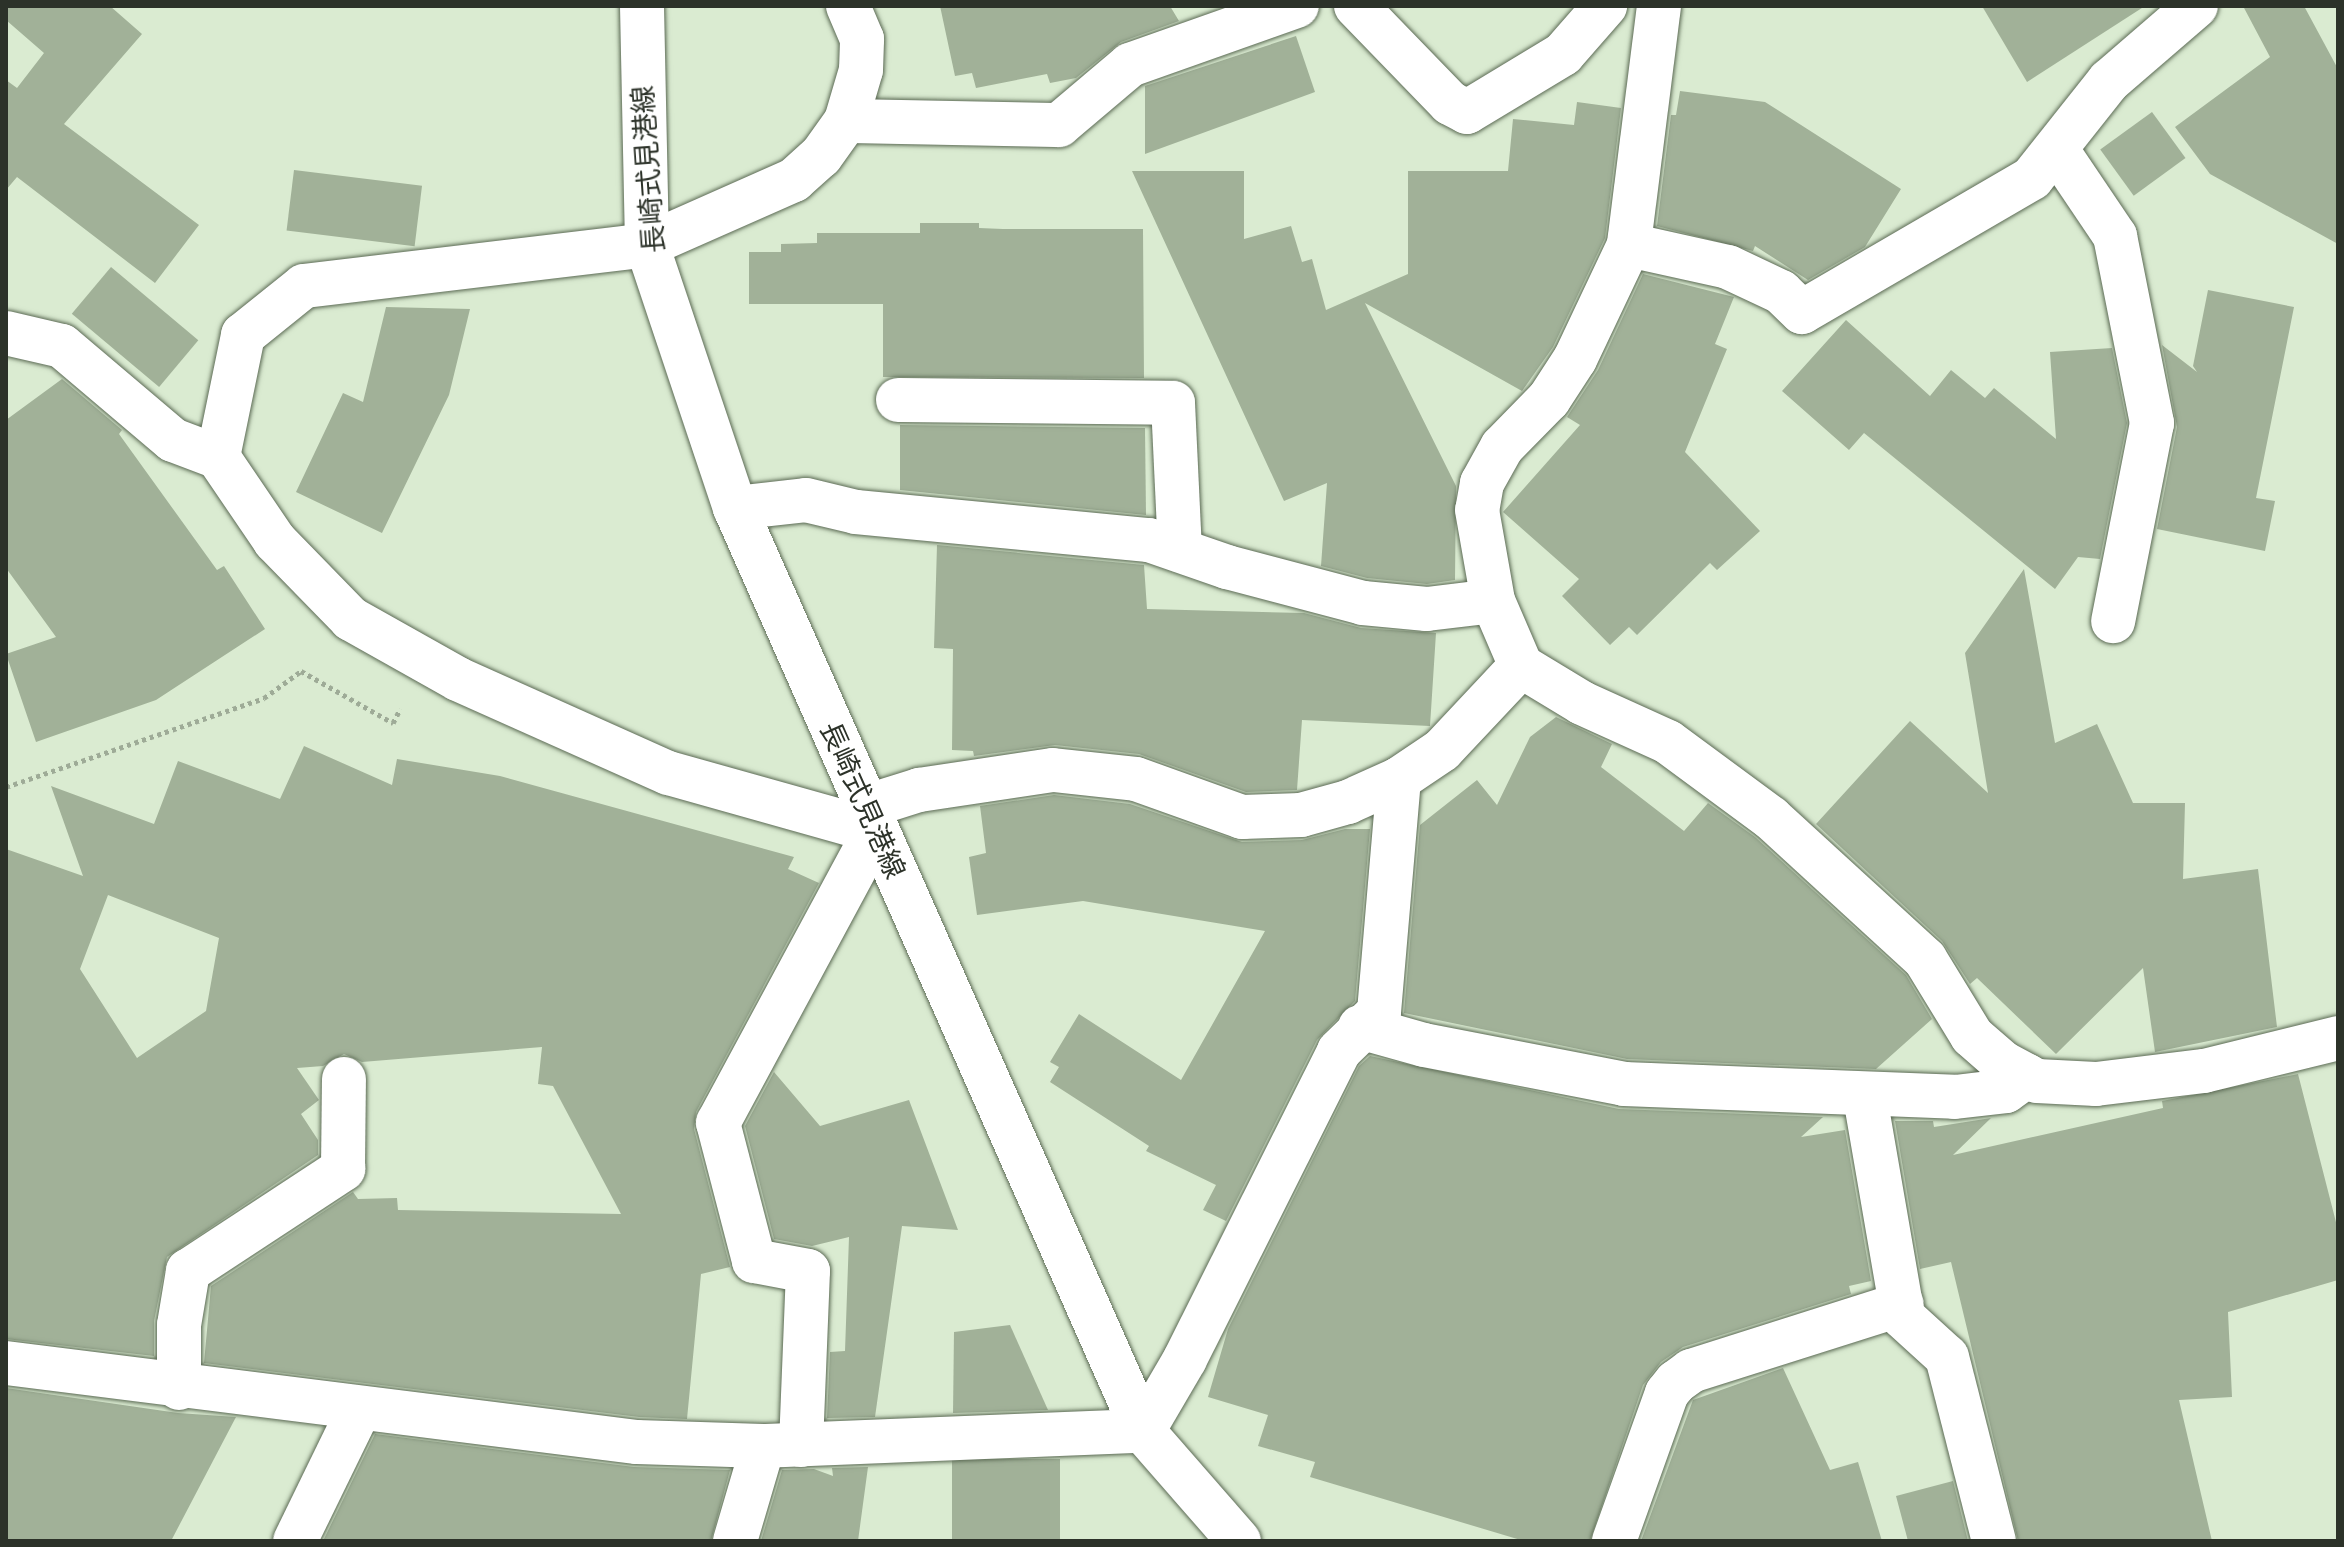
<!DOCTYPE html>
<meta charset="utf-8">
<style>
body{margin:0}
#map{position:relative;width:2344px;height:1547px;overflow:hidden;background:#daebd1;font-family:"Archivo Narrow","Noto Sans JP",sans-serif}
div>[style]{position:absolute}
.building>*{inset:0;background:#a1b198;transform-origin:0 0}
.path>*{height:5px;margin-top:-2.5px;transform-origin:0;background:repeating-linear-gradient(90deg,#9eab97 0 4px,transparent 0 8px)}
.roads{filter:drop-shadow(0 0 2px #5b6a54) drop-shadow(0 0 2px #5b6a54)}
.minor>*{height:44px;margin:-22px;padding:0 22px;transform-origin:22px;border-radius:22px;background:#fff}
.secondary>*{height:44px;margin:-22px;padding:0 22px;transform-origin:22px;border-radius:22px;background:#fff}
span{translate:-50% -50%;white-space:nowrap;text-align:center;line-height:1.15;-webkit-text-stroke:7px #fff;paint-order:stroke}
.street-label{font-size:28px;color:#2c3229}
.frame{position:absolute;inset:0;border:8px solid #2c3229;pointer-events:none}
</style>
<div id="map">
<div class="building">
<i style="clip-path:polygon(6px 6px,110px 6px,142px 34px,64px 124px,199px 225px,155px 283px,17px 177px,6px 190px,6px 80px,17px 88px,44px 53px,6px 20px)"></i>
<i style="clip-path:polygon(940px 6px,1170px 6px,1179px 21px,1121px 42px,1076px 78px,1050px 83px,1047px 74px,976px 88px,972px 73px,955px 76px)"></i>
<i style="clip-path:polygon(1982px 6px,2145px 6px,2027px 82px)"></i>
<i style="clip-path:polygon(2243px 6px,2304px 6px,2338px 69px,2338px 244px,2210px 174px,2175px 127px,2270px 57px)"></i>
<i style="clip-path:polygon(1296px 36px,1315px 92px,1145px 154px,1145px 86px)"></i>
<i style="clip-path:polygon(1680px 91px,1765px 102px,1901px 189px,1865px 247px,1808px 280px,1755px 246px,1753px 251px,1657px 226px,1671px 115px,1676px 115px)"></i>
<i style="clip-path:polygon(1577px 102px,1621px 108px,1605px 238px,1553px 347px,1522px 391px,1365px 303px,1456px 486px,1455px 580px,1427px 584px,1367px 578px,1321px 566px,1327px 483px,1284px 501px,1132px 171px,1244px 171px,1244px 239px,1291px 226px,1302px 262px,1312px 259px,1326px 310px,1408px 274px,1408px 171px,1508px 171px,1513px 119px,1574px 125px)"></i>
<i style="left:2152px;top:112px;width:57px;height:64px;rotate:54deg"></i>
<i style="left:294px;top:170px;width:129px;height:61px;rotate:7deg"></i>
<i style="clip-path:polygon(920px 223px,979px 223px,979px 228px,1003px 229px,1143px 229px,1144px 378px,883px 377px,883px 304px,749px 304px,749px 252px,781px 252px,781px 244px,817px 243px,817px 233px,920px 233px)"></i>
<i style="left:111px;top:267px;width:114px;height:61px;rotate:40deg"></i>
<i style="clip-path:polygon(1643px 274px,1734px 297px,1715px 344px,1727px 349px,1685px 452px,1760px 531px,1717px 570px,1710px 563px,1637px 635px,1629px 627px,1610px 645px,1562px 596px,1579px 579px,1503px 512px,1580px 425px,1567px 417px,1598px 370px)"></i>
<i style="clip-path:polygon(2208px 290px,2294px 307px,2256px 498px,2275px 501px,2265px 551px,2157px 529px,2177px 427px,2162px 345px,2197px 372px,2193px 366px)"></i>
<i style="clip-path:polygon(386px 307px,470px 309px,449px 395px,382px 533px,296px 492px,343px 393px,363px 402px)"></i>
<i style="clip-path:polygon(1846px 320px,1930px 396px,1951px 370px,1985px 398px,1994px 388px,2056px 439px,2050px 352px,2112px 348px,2127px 423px,2100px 559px,2078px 557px,2055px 589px,1864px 433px,1849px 450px,1782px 391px)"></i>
<i style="clip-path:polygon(62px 379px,122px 430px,119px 434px,217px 570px,224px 566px,265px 629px,156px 700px,36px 742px,6px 654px,56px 637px,6px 568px,6px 420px)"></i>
<i style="clip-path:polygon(900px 425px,1145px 428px,1146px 515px,900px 490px)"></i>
<i style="clip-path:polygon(937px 545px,1144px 565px,1147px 609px,1304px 613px,1361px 628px,1436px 633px,1430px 726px,1302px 720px,1297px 790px,1246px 792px,1139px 754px,1055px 745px,974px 756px,973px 751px,952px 750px,953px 649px,934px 648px)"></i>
<i style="clip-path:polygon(2024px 569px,2055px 743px,2097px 724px,2133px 803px,2185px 803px,2183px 879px,2258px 869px,2277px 1027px,2155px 1052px,2143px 968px,2056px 1054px,1977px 978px,1970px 984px,1942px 941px,1816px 824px,1910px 721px,1988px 793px,1965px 653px)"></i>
<i style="clip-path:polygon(1556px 717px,1612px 744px,1601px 767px,1684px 831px,1708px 803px,1755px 837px,1906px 975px,1932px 1019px,1876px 1069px,1627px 1059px,1404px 1013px,1420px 825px,1477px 780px,1497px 805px,1530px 737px)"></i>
<i style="clip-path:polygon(evenodd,304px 746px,392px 785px,397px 759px,500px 776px,794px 857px,788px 869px,819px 883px,696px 1112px,694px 1129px,730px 1267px,701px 1274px,687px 1419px,639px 1417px,204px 1363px,211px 1286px,353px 1192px,358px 1199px,397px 1198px,398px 1210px,621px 1214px,553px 1086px,538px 1084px,542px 1047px,362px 1062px,344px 1054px,323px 1066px,297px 1068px,319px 1100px,301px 1114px,318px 1140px,318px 1155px,167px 1257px,154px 1321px,154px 1356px,6px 1339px,6px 849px,83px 876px,51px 786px,154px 824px,178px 761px,280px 799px,304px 746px,108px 895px,219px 938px,206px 1011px,137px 1058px,80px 969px,108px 895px)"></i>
<i style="clip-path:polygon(1054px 795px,1130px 804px,1242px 842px,1302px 840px,1345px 829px,1370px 829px,1355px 1001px,1317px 1040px,1226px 1221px,1203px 1210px,1216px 1185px,1146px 1151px,1149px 1146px,1050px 1082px,1059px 1067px,1050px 1062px,1079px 1014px,1181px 1080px,1265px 931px,1083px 901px,977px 915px,969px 857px,986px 853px,980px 806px)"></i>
<i style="clip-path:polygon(1370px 1056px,1619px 1109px,1823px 1117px,1801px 1137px,1845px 1130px,1871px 1281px,1849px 1286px,1851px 1294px,1683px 1347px,1661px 1362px,1643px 1385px,1590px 1541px,1524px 1541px,1310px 1477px,1315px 1462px,1258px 1446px,1268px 1415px,1208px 1397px,1228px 1329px,1359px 1066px)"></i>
<i style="clip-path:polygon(774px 1072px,820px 1126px,909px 1100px,958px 1230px,902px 1226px,875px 1417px,827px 1418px,830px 1352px,845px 1351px,849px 1237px,812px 1246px,774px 1239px,745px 1126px)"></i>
<i style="clip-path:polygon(2298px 1074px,2338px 1230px,2338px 1280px,2228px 1312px,2232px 1397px,2179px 1400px,2212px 1541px,2018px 1541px,1951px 1262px,1920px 1269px,1895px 1121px,1933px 1121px,1934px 1127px,1991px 1118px,1953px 1155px,2163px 1108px,2162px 1101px)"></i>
<i style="clip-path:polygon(1010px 1325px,1048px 1410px,953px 1413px,954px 1332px)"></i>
<i style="clip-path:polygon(1783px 1368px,1830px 1470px,1858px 1462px,1882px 1541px,1641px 1541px,1693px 1400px)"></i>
<i style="clip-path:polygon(6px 1388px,178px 1413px,236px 1417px,171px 1541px,6px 1541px)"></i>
<i style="clip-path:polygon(375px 1434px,634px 1467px,730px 1470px,711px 1541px,323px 1541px)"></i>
<i style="left:1060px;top:1459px;width:82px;height:108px;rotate:90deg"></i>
<i style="clip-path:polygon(868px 1467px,858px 1541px,761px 1541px,782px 1470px,814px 1469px,833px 1476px,832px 1468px)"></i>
<i style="clip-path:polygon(1953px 1481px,1968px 1541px,1908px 1541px,1896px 1496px)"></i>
</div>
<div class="path">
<i style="left:6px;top:787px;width:273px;rotate:-19deg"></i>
<i style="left:264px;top:698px;width:46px;rotate:-36.1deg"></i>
<i style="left:301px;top:671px;width:106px;rotate:29.5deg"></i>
<i style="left:393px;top:723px;width:16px;rotate:-63deg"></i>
</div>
<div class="roads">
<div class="minor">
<i style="left:1356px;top:6px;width:135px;rotate:45.9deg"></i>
<i style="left:1450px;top:103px;width:19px;rotate:28deg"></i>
<i style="left:1467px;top:112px;width:112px;rotate:-31.1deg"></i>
<i style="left:1563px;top:54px;width:64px;rotate:-48.8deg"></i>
<i style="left:1659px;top:6px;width:241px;rotate:97.2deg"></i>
<i style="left:1629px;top:245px;width:126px;rotate:115.3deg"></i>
<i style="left:1575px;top:359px;width:48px;rotate:123deg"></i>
<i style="left:1549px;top:399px;width:67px;rotate:134.4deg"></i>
<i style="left:1502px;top:447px;width:41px;rotate:119.1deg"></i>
<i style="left:1482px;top:483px;width:27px;rotate:100deg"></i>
<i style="left:1477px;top:510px;width:92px;rotate:80deg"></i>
<i style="left:1493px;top:601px;width:71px;rotate:66.7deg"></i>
<i style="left:1521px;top:666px;width:71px;rotate:31.2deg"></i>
<i style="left:1582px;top:703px;width:94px;rotate:24.4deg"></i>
<i style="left:1668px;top:742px;width:128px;rotate:36.4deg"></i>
<i style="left:1771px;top:818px;width:209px;rotate:42.5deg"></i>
<i style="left:1925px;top:959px;width:90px;rotate:58.6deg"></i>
<i style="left:1972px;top:1036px;width:41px;rotate:41.1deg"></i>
<i style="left:2003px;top:1063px;width:38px;rotate:28deg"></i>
<i style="left:2037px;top:1081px;width:59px;rotate:2.9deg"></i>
<i style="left:2096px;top:1084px;width:109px;rotate:-6.9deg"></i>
<i style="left:2204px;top:1071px;width:138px;rotate:-13.8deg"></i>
<i style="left:846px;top:121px;width:213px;rotate:1.1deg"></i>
<i style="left:1059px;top:125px;width:93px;rotate:-40.2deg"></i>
<i style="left:1130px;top:65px;width:177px;rotate:-19.5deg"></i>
<i style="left:2057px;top:150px;width:104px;rotate:56deg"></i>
<i style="left:2115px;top:236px;width:191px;rotate:78.8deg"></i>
<i style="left:2152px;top:423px;width:202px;rotate:101.1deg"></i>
<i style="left:1629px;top:245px;width:101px;rotate:12.5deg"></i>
<i style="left:1728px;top:267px;width:59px;rotate:25.3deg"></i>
<i style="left:1781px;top:292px;width:29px;rotate:44deg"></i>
<i style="left:1802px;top:312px;width:266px;rotate:-30.2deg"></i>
<i style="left:2032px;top:178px;width:124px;rotate:-51.6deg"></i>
<i style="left:2109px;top:81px;width:115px;rotate:-40.8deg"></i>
<i style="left:6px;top:333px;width:57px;rotate:13.1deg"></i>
<i style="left:62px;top:346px;width:145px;rotate:40.3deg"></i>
<i style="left:173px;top:440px;width:48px;rotate:20.7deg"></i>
<i style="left:898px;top:400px;width:275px;rotate:0.6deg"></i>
<i style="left:1173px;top:403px;width:147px;rotate:87.3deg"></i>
<i style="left:735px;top:508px;width:71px;rotate:-6.4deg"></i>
<i style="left:806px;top:500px;width:51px;rotate:13.5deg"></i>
<i style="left:856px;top:512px;width:294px;rotate:5.5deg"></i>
<i style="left:1149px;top:540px;width:83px;rotate:19.1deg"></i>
<i style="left:1227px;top:567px;width:141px;rotate:14.8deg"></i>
<i style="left:1363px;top:603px;width:64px;rotate:5.4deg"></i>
<i style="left:1427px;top:609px;width:66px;rotate:-6.9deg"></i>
<i style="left:865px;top:807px;width:57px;rotate:-17.5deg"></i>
<i style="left:919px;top:790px;width:135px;rotate:-8.5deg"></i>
<i style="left:1053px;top:770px;width:83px;rotate:6.2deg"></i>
<i style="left:1136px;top:779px;width:113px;rotate:19.7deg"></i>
<i style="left:1242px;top:817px;width:59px;rotate:-1.9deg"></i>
<i style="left:1301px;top:815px;width:49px;rotate:-15.5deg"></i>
<i style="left:1348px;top:802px;width:56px;rotate:-24.3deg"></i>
<i style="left:1399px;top:779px;width:52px;rotate:-34deg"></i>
<i style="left:1442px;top:750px;width:115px;rotate:-46.8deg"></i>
<i style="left:1360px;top:1027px;width:66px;rotate:15.7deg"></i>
<i style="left:1424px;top:1045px;width:204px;rotate:11deg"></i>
<i style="left:1624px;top:1084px;width:331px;rotate:2.2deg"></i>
<i style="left:1955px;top:1097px;width:51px;rotate:-6.7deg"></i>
<i style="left:2006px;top:1091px;width:26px;rotate:-36deg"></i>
<i style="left:1865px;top:1097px;width:223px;rotate:80.2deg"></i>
<i style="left:1903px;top:1317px;width:59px;rotate:42.3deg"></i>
<i style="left:1947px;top:1357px;width:190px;rotate:75.7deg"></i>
<i style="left:6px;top:1363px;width:636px;rotate:7.14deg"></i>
<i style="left:637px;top:1442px;width:126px;rotate:1.8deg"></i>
<i style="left:763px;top:1446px;width:380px;rotate:-2.3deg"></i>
<i style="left:1143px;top:1431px;width:83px;rotate:-59.7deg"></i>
<i style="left:1185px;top:1359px;width:344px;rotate:-63.4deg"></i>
<i style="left:1339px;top:1051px;width:56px;rotate:-44.3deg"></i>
<i style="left:1379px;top:1012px;width:234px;rotate:-85.1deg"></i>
<i style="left:179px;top:1388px;width:63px;rotate:-90deg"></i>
<i style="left:179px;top:1325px;width:55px;rotate:-80.5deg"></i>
<i style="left:188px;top:1271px;width:186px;rotate:-33.3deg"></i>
<i style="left:343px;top:1169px;width:90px;rotate:-89.4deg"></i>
<i style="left:801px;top:1445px;width:174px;rotate:-87.7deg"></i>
<i style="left:808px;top:1271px;width:55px;rotate:-169.5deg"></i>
<i style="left:754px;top:1261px;width:143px;rotate:-104.6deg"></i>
<i style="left:718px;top:1123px;width:332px;rotate:-61.7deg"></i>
<i style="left:875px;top:831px;width:215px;rotate:-164.3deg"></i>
<i style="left:668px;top:773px;width:230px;rotate:-155.9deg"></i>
<i style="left:458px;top:679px;width:123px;rotate:-150.7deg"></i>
<i style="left:351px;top:619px;width:109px;rotate:-134.3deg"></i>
<i style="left:275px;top:541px;width:102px;rotate:-124.2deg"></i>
<i style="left:218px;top:457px;width:125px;rotate:-78.4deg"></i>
<i style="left:243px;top:335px;width:78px;rotate:-38.8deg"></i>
<i style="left:304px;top:286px;width:345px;rotate:-6.8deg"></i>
<i style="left:647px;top:245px;width:161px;rotate:-23.9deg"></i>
<i style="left:794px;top:180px;width:36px;rotate:-42deg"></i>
<i style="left:821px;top:156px;width:43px;rotate:-54.5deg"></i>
<i style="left:846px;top:121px;width:53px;rotate:-73.6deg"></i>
<i style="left:861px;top:70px;width:31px;rotate:-88deg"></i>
<i style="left:862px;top:39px;width:36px;rotate:-113deg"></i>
<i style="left:295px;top:1541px;width:146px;rotate:-64deg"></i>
<i style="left:735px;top:1541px;width:99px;rotate:-73.6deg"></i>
<i style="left:1614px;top:1541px;width:157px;rotate:-70.3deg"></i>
<i style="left:1667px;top:1393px;width:14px;rotate:-51deg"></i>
<i style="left:1676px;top:1382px;width:19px;rotate:-36deg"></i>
<i style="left:1691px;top:1371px;width:221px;rotate:-17.6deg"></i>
</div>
<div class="secondary">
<i style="left:642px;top:6px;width:239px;rotate:88.8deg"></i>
<i style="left:647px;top:245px;width:277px;rotate:71.5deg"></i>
<i style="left:735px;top:508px;width:1009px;rotate:66.15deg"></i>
<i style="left:1143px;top:1431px;width:146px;rotate:48.9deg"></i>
</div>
</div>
<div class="street-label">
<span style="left:648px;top:169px;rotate:-94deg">長崎式見港線</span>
<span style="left:863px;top:800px;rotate:66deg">長崎式見港線</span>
</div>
<div class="frame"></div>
</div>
